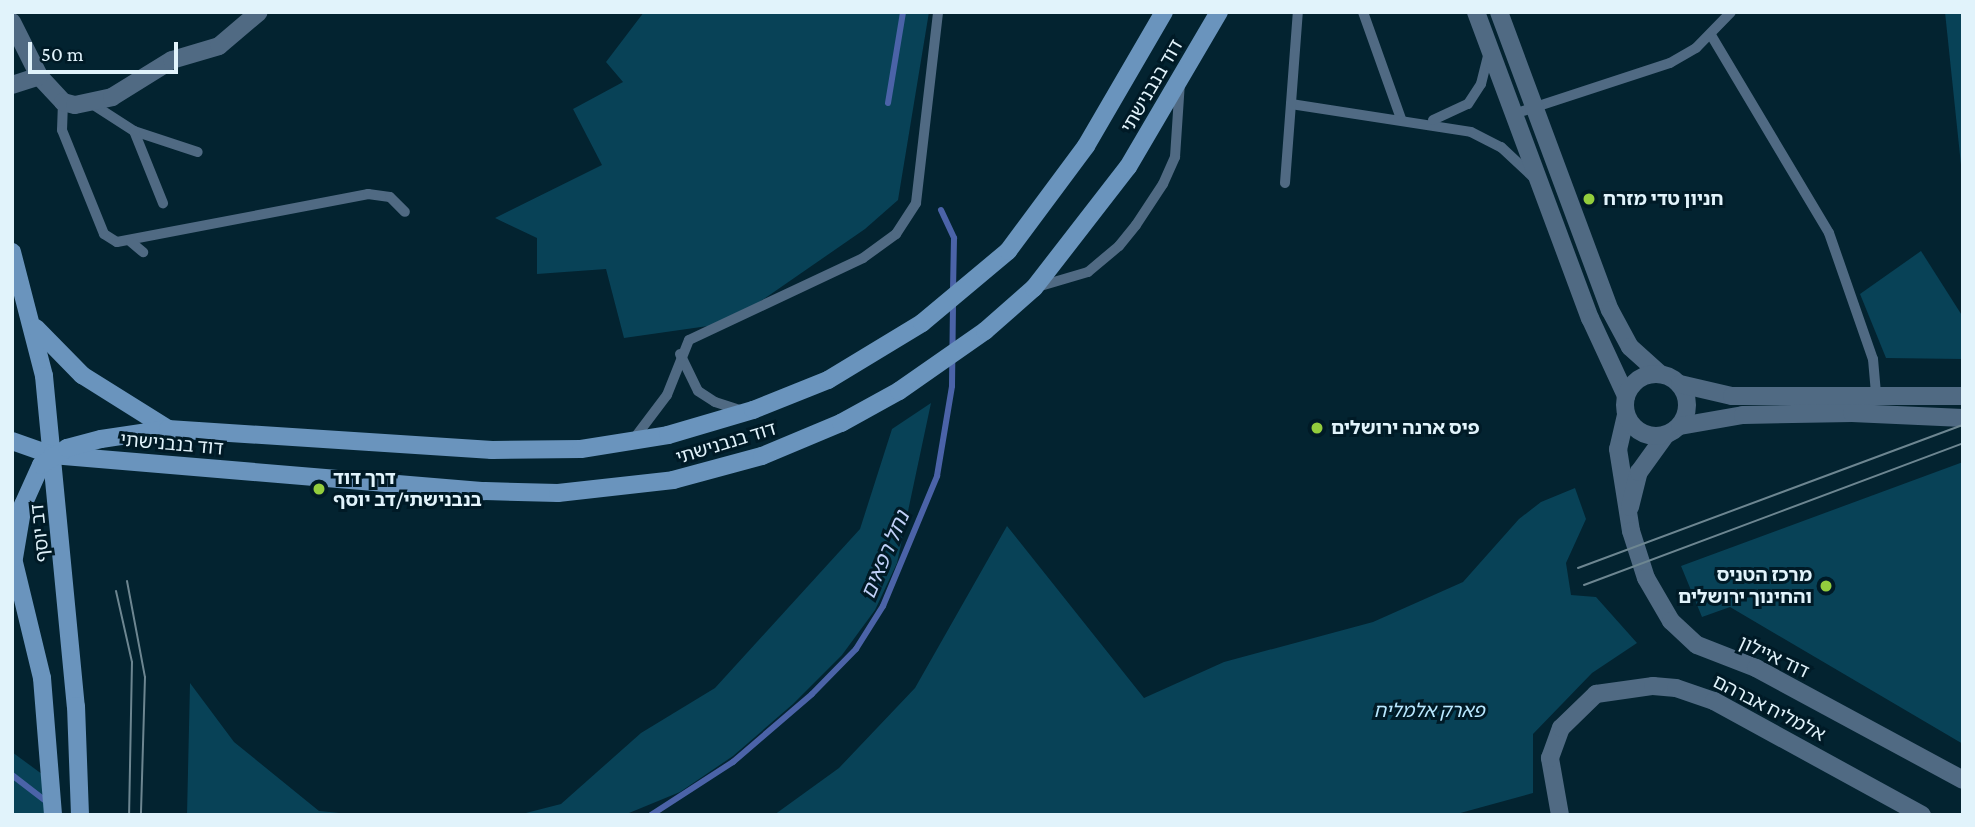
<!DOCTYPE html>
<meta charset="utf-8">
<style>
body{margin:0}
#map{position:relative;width:1975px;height:827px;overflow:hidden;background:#032330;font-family:"Crimson Pro","Noto Sans Hebrew",serif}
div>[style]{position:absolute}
.green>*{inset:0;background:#084257}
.stream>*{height:6px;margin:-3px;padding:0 3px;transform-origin:3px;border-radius:3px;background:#4b63a8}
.service>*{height:10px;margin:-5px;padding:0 5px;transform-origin:5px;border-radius:5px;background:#506a83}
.minor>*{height:18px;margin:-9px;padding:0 9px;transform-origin:9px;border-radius:9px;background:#506a83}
.tertiary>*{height:18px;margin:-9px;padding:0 9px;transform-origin:9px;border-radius:9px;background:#506a83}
.tertiary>.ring{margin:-9px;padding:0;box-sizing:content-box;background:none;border:18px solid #506a83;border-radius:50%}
.secondary>*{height:18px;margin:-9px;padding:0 9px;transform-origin:9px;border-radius:9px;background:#6a94bd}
.tram>*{height:2px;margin:-1px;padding:0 1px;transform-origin:1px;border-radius:1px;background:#6d8691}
.dots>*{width:19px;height:19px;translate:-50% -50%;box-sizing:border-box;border:4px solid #001a26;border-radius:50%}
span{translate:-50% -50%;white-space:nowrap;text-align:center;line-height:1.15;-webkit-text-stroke:6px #001a26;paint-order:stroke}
.street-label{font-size:19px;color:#e1f3fb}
.poi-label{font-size:19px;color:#e1f3fb;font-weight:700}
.left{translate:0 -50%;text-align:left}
.right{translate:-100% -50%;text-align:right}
.park-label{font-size:19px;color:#b9e8ff;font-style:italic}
.water-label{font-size:21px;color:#c0d0f7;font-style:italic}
.frame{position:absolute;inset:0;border:14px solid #e1f3fb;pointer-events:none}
.scale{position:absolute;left:28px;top:42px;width:150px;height:32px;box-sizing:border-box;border:4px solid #e1f3fb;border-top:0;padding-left:9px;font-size:21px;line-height:24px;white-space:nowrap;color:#e1f3fb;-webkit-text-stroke:5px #001a26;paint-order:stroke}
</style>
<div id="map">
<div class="green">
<i style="clip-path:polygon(644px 12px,929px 12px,898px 200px,865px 229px,729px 323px,624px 338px,606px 269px,537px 274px,537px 238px,495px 218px,602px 165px,573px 109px,623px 82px,606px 62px)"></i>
<i style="clip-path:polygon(1945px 12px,1963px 12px,1963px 184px)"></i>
<i style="clip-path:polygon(1921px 251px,1963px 317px,1963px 359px,1886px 358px,1860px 294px)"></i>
<i style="clip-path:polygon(931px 403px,897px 563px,875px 610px,842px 655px,793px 704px,733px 756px,680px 792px,629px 813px,518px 815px,561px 804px,641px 733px,715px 688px,860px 529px,892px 429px)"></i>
<i style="clip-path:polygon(1963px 462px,1963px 744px,1730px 607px,1702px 617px,1681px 566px)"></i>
<i style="clip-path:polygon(1575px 488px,1586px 519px,1566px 563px,1571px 595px,1596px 597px,1637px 643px,1592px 673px,1533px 734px,1533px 793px,1453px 815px,774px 815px,839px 768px,915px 688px,1007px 526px,1144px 698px,1224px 662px,1373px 622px,1463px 582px,1519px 519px,1541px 502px)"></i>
<i style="clip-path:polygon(190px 683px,234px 742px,319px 811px,360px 815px,187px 815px)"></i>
<i style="clip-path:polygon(12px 752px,46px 777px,46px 815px,12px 815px)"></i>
</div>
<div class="stream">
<i style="left:888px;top:103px;width:92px;rotate:-80.6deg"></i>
<i style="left:941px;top:210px;width:31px;rotate:65deg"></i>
<i style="left:954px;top:238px;width:53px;rotate:91.1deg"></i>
<i style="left:12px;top:775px;width:44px;rotate:37.6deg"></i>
<i style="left:651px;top:815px;width:98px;rotate:-32.9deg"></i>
<i style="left:733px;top:762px;width:104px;rotate:-40.7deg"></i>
<i style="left:812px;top:694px;width:63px;rotate:-45.6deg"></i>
<i style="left:856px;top:649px;width:51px;rotate:-57.9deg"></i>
<i style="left:883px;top:606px;width:141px;rotate:-67.4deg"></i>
<i style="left:937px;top:476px;width:91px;rotate:-80.5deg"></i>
<i style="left:952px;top:386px;width:84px;rotate:-89.3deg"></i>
</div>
<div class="service">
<i style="left:1363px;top:12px;width:114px;rotate:70.4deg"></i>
<i style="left:1711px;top:35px;width:230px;rotate:59.2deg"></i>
<i style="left:1829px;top:233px;width:133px;rotate:70.8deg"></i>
<i style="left:1873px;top:359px;width:35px;rotate:85deg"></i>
<i style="left:63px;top:102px;width:28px;rotate:92deg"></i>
<i style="left:62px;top:130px;width:112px;rotate:68deg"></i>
<i style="left:104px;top:234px;width:15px;rotate:32deg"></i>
<i style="left:117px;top:242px;width:256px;rotate:-10.8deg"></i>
<i style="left:368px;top:194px;width:22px;rotate:8deg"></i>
<i style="left:390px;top:197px;width:21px;rotate:45deg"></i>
<i style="left:89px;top:102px;width:54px;rotate:32.8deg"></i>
<i style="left:134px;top:131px;width:67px;rotate:18.2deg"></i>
<i style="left:1291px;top:104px;width:182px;rotate:8.8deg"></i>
<i style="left:1471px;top:132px;width:34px;rotate:27deg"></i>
<i style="left:1501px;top:147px;width:45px;rotate:43.2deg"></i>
<i style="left:1514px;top:114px;width:164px;rotate:-18.1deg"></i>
<i style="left:1670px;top:63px;width:30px;rotate:-30deg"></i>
<i style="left:1696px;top:48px;width:50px;rotate:-45.8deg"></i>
<i style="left:1433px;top:120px;width:38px;rotate:-25deg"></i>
<i style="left:1468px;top:104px;width:24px;rotate:-57deg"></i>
<i style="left:1481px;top:84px;width:32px;rotate:-76deg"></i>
<i style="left:134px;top:131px;width:78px;rotate:68.1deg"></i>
<i style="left:1285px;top:183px;width:171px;rotate:-85.7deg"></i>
<i style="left:131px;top:242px;width:16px;rotate:40deg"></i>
<i style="left:1037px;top:287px;width:53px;rotate:-16.4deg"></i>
<i style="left:1088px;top:272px;width:40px;rotate:-40deg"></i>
<i style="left:1119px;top:246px;width:27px;rotate:-51deg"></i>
<i style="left:1136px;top:225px;width:49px;rotate:-56.6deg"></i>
<i style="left:1163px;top:184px;width:30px;rotate:-66deg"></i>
<i style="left:1175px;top:157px;width:75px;rotate:-86.2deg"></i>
<i style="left:680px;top:354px;width:41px;rotate:64.1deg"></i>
<i style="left:698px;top:391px;width:20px;rotate:33deg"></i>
<i style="left:715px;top:402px;width:26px;rotate:18deg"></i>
<i style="left:633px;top:440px;width:56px;rotate:-52.9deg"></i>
<i style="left:667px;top:395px;width:59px;rotate:-68.2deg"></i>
<i style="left:689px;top:340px;width:192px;rotate:-25.2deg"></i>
<i style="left:863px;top:258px;width:41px;rotate:-36deg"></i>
<i style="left:896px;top:234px;width:37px;rotate:-57deg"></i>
<i style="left:916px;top:203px;width:192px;rotate:-83.4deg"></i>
</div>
<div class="minor">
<i style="left:12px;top:22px;width:60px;rotate:63.4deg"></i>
<i style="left:39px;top:76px;width:35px;rotate:47deg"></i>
<i style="left:63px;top:102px;width:12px;rotate:14deg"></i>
<i style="left:75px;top:105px;width:38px;rotate:-12deg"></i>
<i style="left:112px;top:97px;width:70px;rotate:-31.7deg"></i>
<i style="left:172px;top:60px;width:49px;rotate:-16.6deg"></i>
<i style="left:219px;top:46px;width:52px;rotate:-40.4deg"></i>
<i style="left:12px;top:85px;width:28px;rotate:-18deg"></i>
<i style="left:1626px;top:415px;width:35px;rotate:103deg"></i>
<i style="left:1618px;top:449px;width:83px;rotate:81deg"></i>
<i style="left:1631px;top:531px;width:49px;rotate:72.3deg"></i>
<i style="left:1646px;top:578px;width:50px;rotate:59.8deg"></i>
<i style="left:1671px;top:621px;width:35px;rotate:43deg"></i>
<i style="left:1697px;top:645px;width:63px;rotate:21.3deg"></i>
<i style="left:1756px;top:668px;width:235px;rotate:28.4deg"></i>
<i style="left:1630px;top:507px;width:36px;rotate:-76deg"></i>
<i style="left:1639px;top:472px;width:44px;rotate:-54.2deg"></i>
<i style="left:1560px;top:815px;width:58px;rotate:-100deg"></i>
<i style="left:1550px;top:758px;width:32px;rotate:-70deg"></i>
<i style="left:1561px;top:728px;width:49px;rotate:-44.2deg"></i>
<i style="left:1596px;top:694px;width:58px;rotate:-8deg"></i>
<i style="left:1653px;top:686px;width:23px;rotate:5deg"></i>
<i style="left:1676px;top:688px;width:40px;rotate:18.9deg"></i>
<i style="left:1714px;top:701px;width:237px;rotate:28.7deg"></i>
</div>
<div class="tertiary">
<i style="left:1476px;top:12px;width:327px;rotate:69.6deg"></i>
<i style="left:1590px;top:318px;width:86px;rotate:65.2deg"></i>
<i style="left:1499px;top:12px;width:318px;rotate:69.6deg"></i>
<i style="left:1610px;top:310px;width:42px;rotate:61.6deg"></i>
<i style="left:1630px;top:347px;width:40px;rotate:42deg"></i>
<i class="ring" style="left:1625px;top:374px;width:44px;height:44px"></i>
<i style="left:1680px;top:384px;width:53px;rotate:13deg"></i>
<i style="left:1732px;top:396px;width:231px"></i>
<i style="left:1680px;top:426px;width:64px;rotate:-9.9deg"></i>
<i style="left:1743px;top:415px;width:109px;rotate:-1.1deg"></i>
<i style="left:1852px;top:413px;width:111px;rotate:2.6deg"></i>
</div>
<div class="secondary">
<i style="left:12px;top:252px;width:128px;rotate:75.5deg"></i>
<i style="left:44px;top:376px;width:332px;rotate:84.5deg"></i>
<i style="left:76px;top:706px;width:109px;rotate:87.9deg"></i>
<i style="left:36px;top:328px;width:66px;rotate:45.6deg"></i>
<i style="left:82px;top:375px;width:102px;rotate:32.1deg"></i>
<i style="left:12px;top:441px;width:42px;rotate:19.3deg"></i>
<i style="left:52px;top:455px;width:434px;rotate:4.8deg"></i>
<i style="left:485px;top:491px;width:73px;rotate:1.6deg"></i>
<i style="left:558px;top:493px;width:116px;rotate:-6.4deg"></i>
<i style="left:673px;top:480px;width:92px;rotate:-15.1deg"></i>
<i style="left:762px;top:456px;width:86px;rotate:-22.7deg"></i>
<i style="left:841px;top:423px;width:66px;rotate:-28.9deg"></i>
<i style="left:899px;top:391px;width:105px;rotate:-34.9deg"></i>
<i style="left:985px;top:331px;width:65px;rotate:-41.3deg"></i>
<i style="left:1034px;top:288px;width:153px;rotate:-52.2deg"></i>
<i style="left:1128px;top:167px;width:180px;rotate:-59.6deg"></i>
<i style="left:12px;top:554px;width:128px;rotate:76.4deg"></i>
<i style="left:42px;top:678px;width:137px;rotate:85.4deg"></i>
<i style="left:14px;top:558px;width:54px;rotate:-80.4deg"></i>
<i style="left:23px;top:505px;width:44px;rotate:-65.8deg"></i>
<i style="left:41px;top:465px;width:31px;rotate:-33deg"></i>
<i style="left:67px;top:448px;width:35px;rotate:-15deg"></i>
<i style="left:101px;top:439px;width:68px;rotate:-8.5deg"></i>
<i style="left:168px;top:429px;width:325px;rotate:3.7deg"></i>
<i style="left:492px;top:450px;width:89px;rotate:-0.6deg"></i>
<i style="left:581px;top:449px;width:88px;rotate:-9.1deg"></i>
<i style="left:668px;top:435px;width:89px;rotate:-16.4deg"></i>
<i style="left:753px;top:410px;width:81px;rotate:-21.8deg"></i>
<i style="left:828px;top:380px;width:110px;rotate:-31.2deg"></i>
<i style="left:922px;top:323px;width:112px;rotate:-39.9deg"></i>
<i style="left:1008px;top:251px;width:131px;rotate:-53.4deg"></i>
<i style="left:1086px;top:146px;width:155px;rotate:-59.8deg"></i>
</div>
<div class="tram">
<i style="left:1578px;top:568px;width:411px;rotate:-20.4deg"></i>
<i style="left:127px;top:581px;width:98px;rotate:79.4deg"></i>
<i style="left:145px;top:677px;width:138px;rotate:91.7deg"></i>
<i style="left:1584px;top:585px;width:405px;rotate:-20.5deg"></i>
<i style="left:116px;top:591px;width:73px;rotate:77.3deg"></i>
<i style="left:132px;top:662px;width:153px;rotate:91.1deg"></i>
</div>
<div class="dots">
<i style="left:1589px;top:199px;background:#93cd3d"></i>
<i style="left:1317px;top:428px;background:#93cd3d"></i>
<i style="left:319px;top:489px;background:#93cd3d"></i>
<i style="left:1826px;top:586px;background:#93cd3d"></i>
</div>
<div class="street-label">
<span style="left:1152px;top:86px;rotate:-60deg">דוד בנבנישתי</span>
<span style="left:726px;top:443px;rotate:-17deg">דוד בנבנישתי</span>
<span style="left:172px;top:444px;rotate:5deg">דוד בנבנישתי</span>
<span style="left:40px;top:533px;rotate:-96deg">דב יוסף</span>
<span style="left:1774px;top:657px;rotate:25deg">דוד איילון</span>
<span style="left:1769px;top:708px;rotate:27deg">אלמליח אברהם</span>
</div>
<div class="poi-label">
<span class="left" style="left:1603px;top:199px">חניון טדי מזרח</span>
<span class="left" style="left:1331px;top:428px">פיס ארנה ירושלים</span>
<span class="left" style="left:333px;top:489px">דרך דוד<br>בנבנישתי/דב יוסף</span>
<span class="right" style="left:1812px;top:586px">מרכז הטניס<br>והחינוך ירושלים</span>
</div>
<div class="park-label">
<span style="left:1429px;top:711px">פארק אלמליח</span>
</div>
<div class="water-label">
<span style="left:885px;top:555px;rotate:-67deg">נחל רפאים</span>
</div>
<div class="frame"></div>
<div class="scale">50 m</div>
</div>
